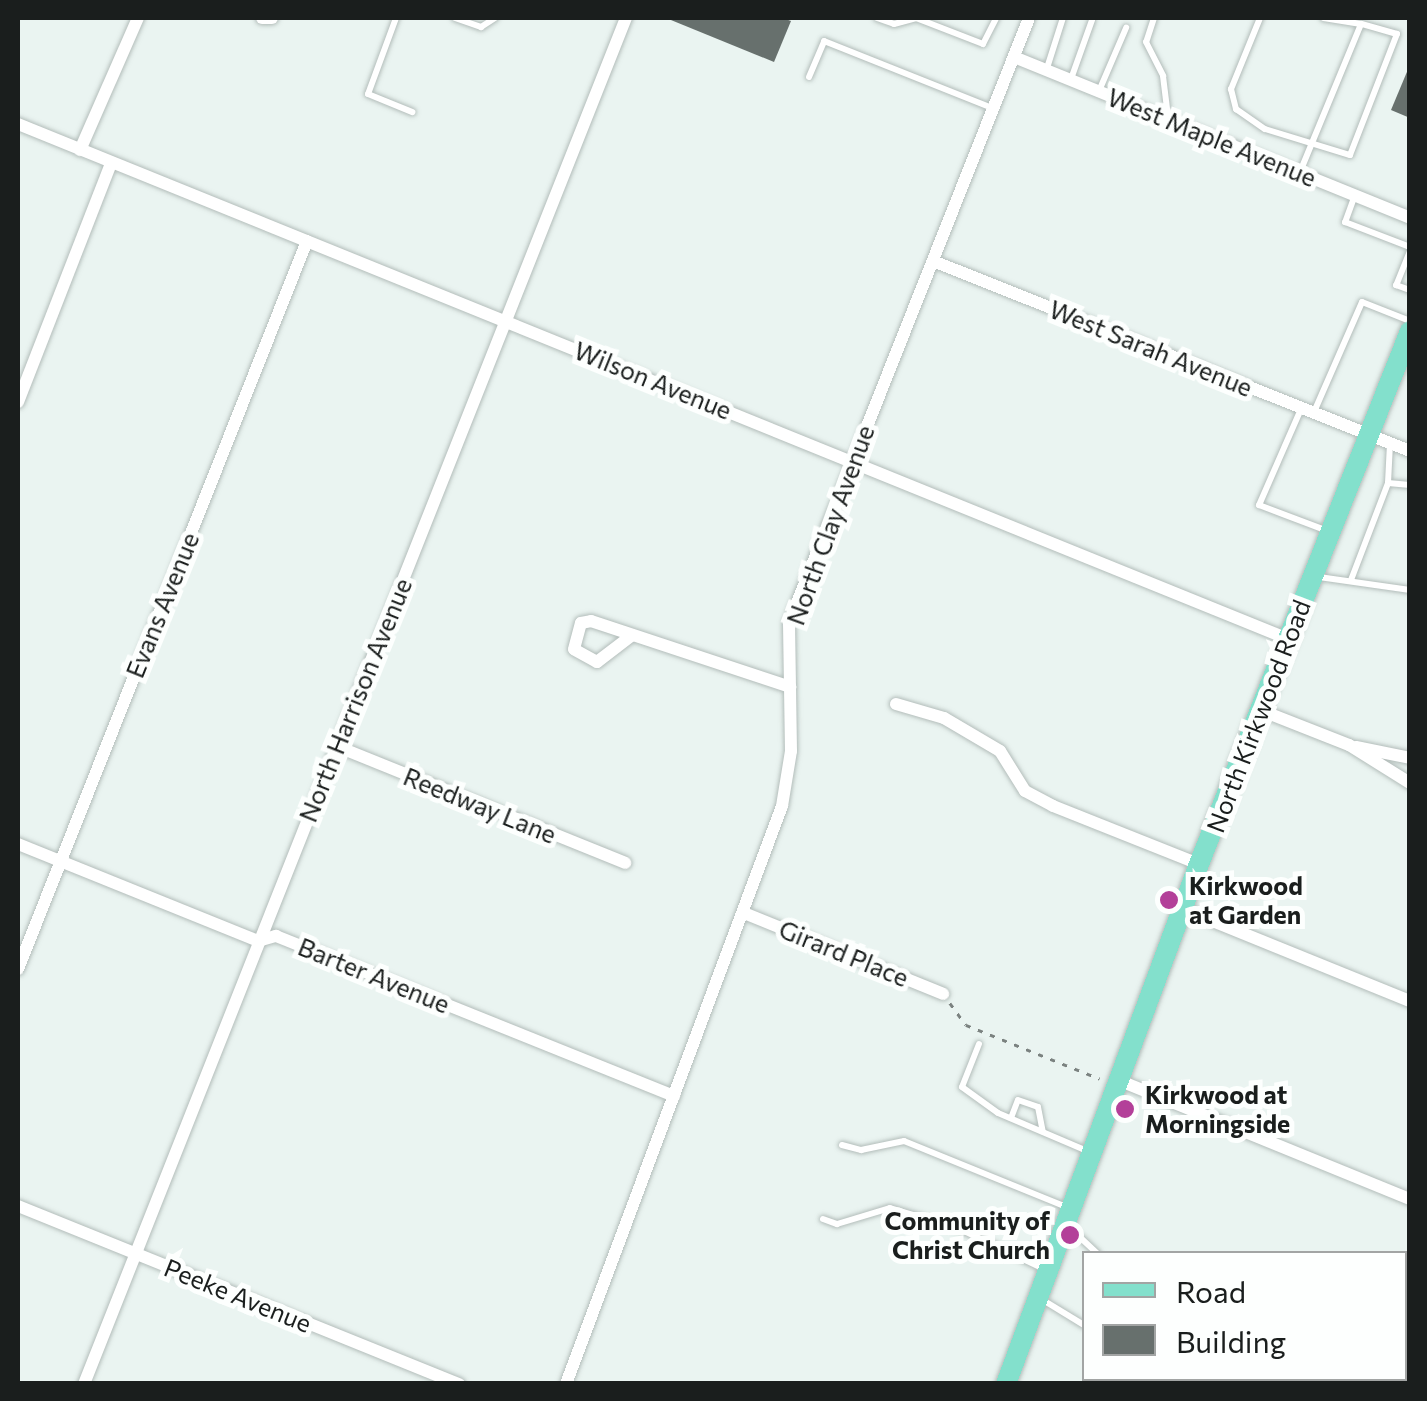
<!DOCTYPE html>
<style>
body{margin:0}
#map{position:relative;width:1427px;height:1401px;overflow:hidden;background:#eaf4f1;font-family:Commissioner,sans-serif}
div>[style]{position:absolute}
.building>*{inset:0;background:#67706d}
.path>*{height:2.5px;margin-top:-1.25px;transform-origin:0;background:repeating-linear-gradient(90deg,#7b8280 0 5px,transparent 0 13px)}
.roads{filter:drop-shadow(0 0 2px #b3bdba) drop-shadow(0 0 2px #b3bdba)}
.service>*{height:6px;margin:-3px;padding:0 3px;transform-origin:3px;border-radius:3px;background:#fff}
.minor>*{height:12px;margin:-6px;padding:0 6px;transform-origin:6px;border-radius:6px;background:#fff}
.primary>*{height:20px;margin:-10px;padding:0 10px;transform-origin:10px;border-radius:10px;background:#83e0cc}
.dots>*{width:28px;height:28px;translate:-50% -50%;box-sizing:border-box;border:5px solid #fdfffe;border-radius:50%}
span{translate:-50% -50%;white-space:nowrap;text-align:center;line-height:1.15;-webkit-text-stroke:10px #fdfffe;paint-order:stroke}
.street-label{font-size:25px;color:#1a1e1d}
.poi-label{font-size:25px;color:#1a1e1d;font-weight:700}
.left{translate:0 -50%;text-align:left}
.right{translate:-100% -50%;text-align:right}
.frame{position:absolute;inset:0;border:20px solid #1a1e1d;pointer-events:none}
.legend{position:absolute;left:1082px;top:1251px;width:325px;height:130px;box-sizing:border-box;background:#fdfffe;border:2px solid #a2a5a4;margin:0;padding:12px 18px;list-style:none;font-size:30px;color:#1a1e1d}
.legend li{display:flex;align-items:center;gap:20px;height:50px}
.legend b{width:50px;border:2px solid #a2a5a4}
</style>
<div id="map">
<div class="building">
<i style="clip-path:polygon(666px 18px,783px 18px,791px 21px,774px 62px)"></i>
<i style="clip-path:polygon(1409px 67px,1410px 67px,1410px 118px,1391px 110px)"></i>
</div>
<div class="path">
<i style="left:950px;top:1003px;width:27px;rotate:54deg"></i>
<i style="left:966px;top:1025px;width:144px;rotate:21.9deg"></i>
</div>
<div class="roads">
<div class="service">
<i style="left:396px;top:18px;width:81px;rotate:110.2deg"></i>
<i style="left:368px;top:94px;width:48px;rotate:22.2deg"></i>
<i style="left:455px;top:18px;width:28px;rotate:19deg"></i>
<i style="left:481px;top:27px;width:17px;rotate:-33deg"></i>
<i style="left:877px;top:18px;width:18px;rotate:19deg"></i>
<i style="left:894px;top:24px;width:23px;rotate:-15deg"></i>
<i style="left:916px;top:18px;width:72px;rotate:21.2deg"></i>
<i style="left:983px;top:44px;width:29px;rotate:-63deg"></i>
<i style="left:1154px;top:18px;width:25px;rotate:108deg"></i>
<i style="left:1146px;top:42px;width:38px;rotate:63deg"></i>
<i style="left:1163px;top:76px;width:41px;rotate:83deg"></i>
<i style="left:1260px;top:18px;width:77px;rotate:112.2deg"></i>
<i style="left:1231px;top:89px;width:21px;rotate:76deg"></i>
<i style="left:1236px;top:109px;width:35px;rotate:35deg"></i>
<i style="left:1265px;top:129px;width:89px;rotate:17deg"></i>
<i style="left:1350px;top:155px;width:130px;rotate:-68.8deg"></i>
<i style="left:1397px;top:34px;width:37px;rotate:-164deg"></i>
<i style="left:1047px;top:68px;width:52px;rotate:-72.3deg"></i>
<i style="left:809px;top:77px;width:39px;rotate:-67deg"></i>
<i style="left:824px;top:41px;width:181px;rotate:21.7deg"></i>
<i style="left:1071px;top:79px;width:63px;rotate:-70.4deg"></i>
<i style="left:1099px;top:91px;width:69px;rotate:-66.8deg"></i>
<i style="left:1300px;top:172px;width:160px;rotate:-67.6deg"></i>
<i style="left:1361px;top:24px;width:38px;rotate:-171deg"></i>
<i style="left:1355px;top:195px;width:29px;rotate:110deg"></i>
<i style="left:1345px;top:222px;width:70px;rotate:21deg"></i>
<i style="left:1410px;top:251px;width:37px;rotate:112deg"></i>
<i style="left:1396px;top:285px;width:15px;rotate:20deg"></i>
<i style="left:1301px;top:409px;width:105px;rotate:113.6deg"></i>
<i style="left:1259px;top:505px;width:71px;rotate:20.7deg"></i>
<i style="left:1314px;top:412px;width:120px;rotate:-66.4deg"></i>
<i style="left:1362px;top:302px;width:52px;rotate:21.6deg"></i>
<i style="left:1388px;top:483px;width:22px;rotate:5deg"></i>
<i style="left:1319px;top:577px;width:92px;rotate:8.1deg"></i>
<i style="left:1351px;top:580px;width:104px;rotate:-69.1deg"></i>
<i style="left:1388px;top:483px;width:40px;rotate:-87.1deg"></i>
<i style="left:979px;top:1044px;width:46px;rotate:111.6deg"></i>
<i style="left:962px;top:1087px;width:44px;rotate:35.8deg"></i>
<i style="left:998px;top:1113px;width:97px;rotate:23.1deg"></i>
<i style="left:1011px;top:1118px;width:19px;rotate:-69deg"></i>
<i style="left:1018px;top:1100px;width:21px;rotate:19deg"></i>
<i style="left:1038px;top:1107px;width:25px;rotate:79deg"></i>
<i style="left:842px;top:1145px;width:20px;rotate:15deg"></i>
<i style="left:861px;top:1150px;width:44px;rotate:-11.8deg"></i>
<i style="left:904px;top:1141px;width:178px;rotate:22.1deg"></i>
<i style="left:823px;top:1219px;width:15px;rotate:20deg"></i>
<i style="left:837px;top:1224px;width:55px;rotate:-16.8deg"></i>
<i style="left:890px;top:1208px;width:73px;rotate:16.7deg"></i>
<i style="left:960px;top:1229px;width:95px;rotate:25.5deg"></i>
<i style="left:1070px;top:1228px;width:38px;rotate:43deg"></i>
<i style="left:1043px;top:1300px;width:48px;rotate:31.4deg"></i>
<i style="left:1171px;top:1384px;width:6px;rotate:-81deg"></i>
</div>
<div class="minor">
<i style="left:262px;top:18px;width:10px"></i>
<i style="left:1014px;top:57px;width:427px;rotate:22.1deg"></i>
<i style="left:18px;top:124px;width:1370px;rotate:22.07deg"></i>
<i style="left:80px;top:150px;width:144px;rotate:-66.3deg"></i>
<i style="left:933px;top:261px;width:513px;rotate:21.72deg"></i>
<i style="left:18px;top:402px;width:256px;rotate:-68.7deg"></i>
<i style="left:631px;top:636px;width:43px;rotate:142.6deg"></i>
<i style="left:597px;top:662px;width:26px;rotate:-151deg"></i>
<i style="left:574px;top:649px;width:27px;rotate:-75deg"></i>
<i style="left:581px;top:623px;width:10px;rotate:-11deg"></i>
<i style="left:591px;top:621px;width:210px;rotate:18.3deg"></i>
<i style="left:896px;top:704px;width:50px;rotate:16.3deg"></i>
<i style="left:944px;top:718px;width:65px;rotate:30.5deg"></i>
<i style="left:1000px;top:751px;width:47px;rotate:58deg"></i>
<i style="left:1025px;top:791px;width:32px;rotate:28deg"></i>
<i style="left:1053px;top:806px;width:157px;rotate:21.7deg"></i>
<i style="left:1260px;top:710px;width:96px;rotate:21.5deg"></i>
<i style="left:1349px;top:745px;width:72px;rotate:31.9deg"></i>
<i style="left:336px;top:746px;width:312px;rotate:22deg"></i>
<i style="left:1356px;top:747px;width:55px;rotate:11.5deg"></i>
<i style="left:18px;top:844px;width:259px;rotate:22deg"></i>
<i style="left:258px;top:941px;width:19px;rotate:-16deg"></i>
<i style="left:276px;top:936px;width:429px;rotate:21.9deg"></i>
<i style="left:1183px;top:909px;width:245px;rotate:22.1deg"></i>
<i style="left:744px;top:913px;width:215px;rotate:22.1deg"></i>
<i style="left:18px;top:969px;width:783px;rotate:-68.35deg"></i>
<i style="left:1118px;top:1080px;width:315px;rotate:22.2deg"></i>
<i style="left:18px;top:1206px;width:476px;rotate:22deg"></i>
<i style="left:1329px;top:1378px;width:14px;rotate:25deg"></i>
<i style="left:84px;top:1384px;width:1470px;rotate:-68.36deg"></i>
<i style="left:566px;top:1384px;width:617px;rotate:-69.51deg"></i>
<i style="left:782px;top:806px;width:56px;rotate:-80.7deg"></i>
<i style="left:791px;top:751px;width:128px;rotate:-90.9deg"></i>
<i style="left:789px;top:623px;width:651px;rotate:-68.36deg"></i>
</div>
<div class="primary">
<i style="left:1006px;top:1384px;width:555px;rotate:-69.64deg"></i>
<i style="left:1199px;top:864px;width:573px;rotate:-68.4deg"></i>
</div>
</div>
<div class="dots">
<i style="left:1169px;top:900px;background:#b34099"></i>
<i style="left:1125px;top:1109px;background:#b34099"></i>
<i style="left:1070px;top:1235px;background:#b34099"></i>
</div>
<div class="street-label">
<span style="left:1212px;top:137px;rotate:22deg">West Maple Avenue</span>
<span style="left:1151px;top:348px;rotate:22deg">West Sarah Avenue</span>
<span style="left:653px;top:380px;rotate:22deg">Wilson Avenue</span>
<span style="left:830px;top:525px;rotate:-70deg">North Clay Avenue</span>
<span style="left:162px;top:605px;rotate:-68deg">Evans Avenue</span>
<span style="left:355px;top:700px;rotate:-68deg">North Harrison Avenue</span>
<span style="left:1258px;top:716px;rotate:-69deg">North Kirkwood Road</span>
<span style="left:480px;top:805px;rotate:22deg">Reedway Lane</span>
<span style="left:844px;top:953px;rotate:22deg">Girard Place</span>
<span style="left:374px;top:975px;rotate:22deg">Barter Avenue</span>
<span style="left:238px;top:1295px;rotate:22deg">Peeke Avenue</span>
</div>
<div class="poi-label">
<span class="left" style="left:1189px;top:900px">Kirkwood<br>at Garden</span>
<span class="left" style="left:1145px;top:1109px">Kirkwood at<br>Morningside</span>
<span class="right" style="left:1050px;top:1235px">Community of<br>Christ Church</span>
</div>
<div class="frame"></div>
<ul class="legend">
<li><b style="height:12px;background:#83e0cc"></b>Road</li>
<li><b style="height:28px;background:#67706d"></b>Building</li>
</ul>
</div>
